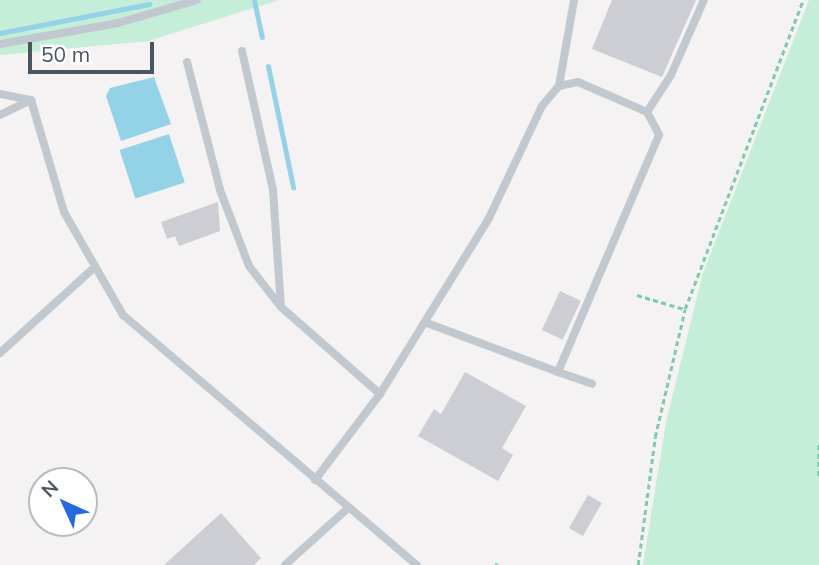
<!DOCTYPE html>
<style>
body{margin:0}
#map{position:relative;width:819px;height:565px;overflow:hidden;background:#f4f2f2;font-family:Mulish,sans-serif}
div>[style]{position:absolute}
.green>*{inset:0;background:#c4eed7}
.water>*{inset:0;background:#94d2e8;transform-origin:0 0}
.stream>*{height:5px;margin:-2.5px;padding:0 2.5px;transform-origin:2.5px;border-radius:2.5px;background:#94d2e8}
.building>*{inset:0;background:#ccced4;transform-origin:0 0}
.path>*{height:2.5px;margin-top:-1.25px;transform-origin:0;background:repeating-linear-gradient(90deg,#7ecba9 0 5px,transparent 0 8.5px)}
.service>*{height:8px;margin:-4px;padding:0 4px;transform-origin:4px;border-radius:4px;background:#c1c8d0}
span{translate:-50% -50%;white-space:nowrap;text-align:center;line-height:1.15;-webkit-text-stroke:6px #fff;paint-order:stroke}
.north{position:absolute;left:28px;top:467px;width:70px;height:70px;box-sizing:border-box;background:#fff;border:2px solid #b7bbbf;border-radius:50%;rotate:315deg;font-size:19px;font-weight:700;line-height:28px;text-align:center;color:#4b545f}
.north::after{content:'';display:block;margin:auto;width:24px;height:32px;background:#246adc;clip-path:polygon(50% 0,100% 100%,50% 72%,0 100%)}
.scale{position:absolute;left:28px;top:42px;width:126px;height:32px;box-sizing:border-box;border:4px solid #4b545f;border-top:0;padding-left:9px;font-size:21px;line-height:24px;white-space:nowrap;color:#4b545f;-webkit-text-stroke:5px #fff;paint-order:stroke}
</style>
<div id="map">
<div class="green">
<i style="clip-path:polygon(0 0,279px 0,148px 41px,0 55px)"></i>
<i style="clip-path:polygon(809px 0,819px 0,819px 565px,643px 565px,666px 422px,703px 273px)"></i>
</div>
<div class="water">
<i style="clip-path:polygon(154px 77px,171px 124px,121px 141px,106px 96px,110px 88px)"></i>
<i style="left:169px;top:134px;width:51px;height:52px;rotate:72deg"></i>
</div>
<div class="stream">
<i style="left:254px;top:0;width:38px;rotate:78deg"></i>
<i style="left:0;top:33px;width:152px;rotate:-11deg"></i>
<i style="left:268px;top:66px;width:124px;rotate:78.3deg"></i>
</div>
<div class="building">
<i style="clip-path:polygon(612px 0,696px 0,662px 77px,592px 49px)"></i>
<i style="clip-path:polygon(218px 202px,220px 231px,179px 246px,175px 236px,167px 239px,161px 222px)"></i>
<i style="left:560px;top:291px;width:23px;height:43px;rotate:25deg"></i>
<i style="clip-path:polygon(465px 372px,526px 406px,502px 448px,513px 455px,498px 481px,418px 436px,434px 409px,441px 414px)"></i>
<i style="left:588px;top:495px;width:16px;height:38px;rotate:30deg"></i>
<i style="clip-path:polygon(221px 513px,261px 558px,254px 565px,164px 565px)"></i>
</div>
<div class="path">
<i style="left:637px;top:295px;width:49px;rotate:16.6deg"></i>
<i style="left:819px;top:445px;width:31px;rotate:90deg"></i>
<i style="left:495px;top:564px;width:3px;rotate:18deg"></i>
<i style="left:638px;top:565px;width:129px;rotate:-82.4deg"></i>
<i style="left:655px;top:437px;width:131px;rotate:-76.8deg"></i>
<i style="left:685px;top:309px;width:331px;rotate:-69.1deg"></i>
</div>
<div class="service">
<i style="left:0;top:44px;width:120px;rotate:-10.1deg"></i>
<i style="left:118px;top:23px;width:82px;rotate:-16.2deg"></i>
<i style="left:242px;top:51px;width:142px;rotate:77.4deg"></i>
<i style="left:273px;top:190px;width:117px;rotate:86.1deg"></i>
<i style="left:281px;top:307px;width:132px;rotate:41.3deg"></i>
<i style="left:380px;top:394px;width:108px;rotate:127.1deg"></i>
<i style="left:187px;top:62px;width:132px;rotate:75.5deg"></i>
<i style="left:220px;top:190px;width:81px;rotate:69.1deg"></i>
<i style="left:249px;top:266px;width:52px;rotate:52deg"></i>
<i style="left:559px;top:86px;width:87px;rotate:-80.1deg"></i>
<i style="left:0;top:94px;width:32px;rotate:11deg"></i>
<i style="left:31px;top:100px;width:117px;rotate:73.6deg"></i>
<i style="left:64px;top:212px;width:119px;rotate:60.2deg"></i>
<i style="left:123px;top:315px;width:386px;rotate:40.4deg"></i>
<i style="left:647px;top:112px;width:44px;rotate:-57deg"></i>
<i style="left:671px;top:75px;width:82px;rotate:-66.3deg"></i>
<i style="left:0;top:115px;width:34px;rotate:-26deg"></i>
<i style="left:427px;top:323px;width:140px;rotate:20.5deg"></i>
<i style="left:0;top:353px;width:128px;rotate:-42.2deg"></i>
<i style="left:380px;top:394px;width:207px;rotate:-58.2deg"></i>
<i style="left:489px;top:218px;width:124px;rotate:-64.7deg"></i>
<i style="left:542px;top:106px;width:26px;rotate:-50deg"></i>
<i style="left:559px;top:86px;width:19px;rotate:-12deg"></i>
<i style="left:578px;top:82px;width:75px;rotate:23.5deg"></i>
<i style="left:647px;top:112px;width:26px;rotate:62deg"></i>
<i style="left:659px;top:135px;width:258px;rotate:113.1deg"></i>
<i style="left:558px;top:372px;width:36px;rotate:19deg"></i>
<i style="left:285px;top:565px;width:85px;rotate:-42.1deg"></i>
</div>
<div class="north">N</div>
<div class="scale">50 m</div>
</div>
